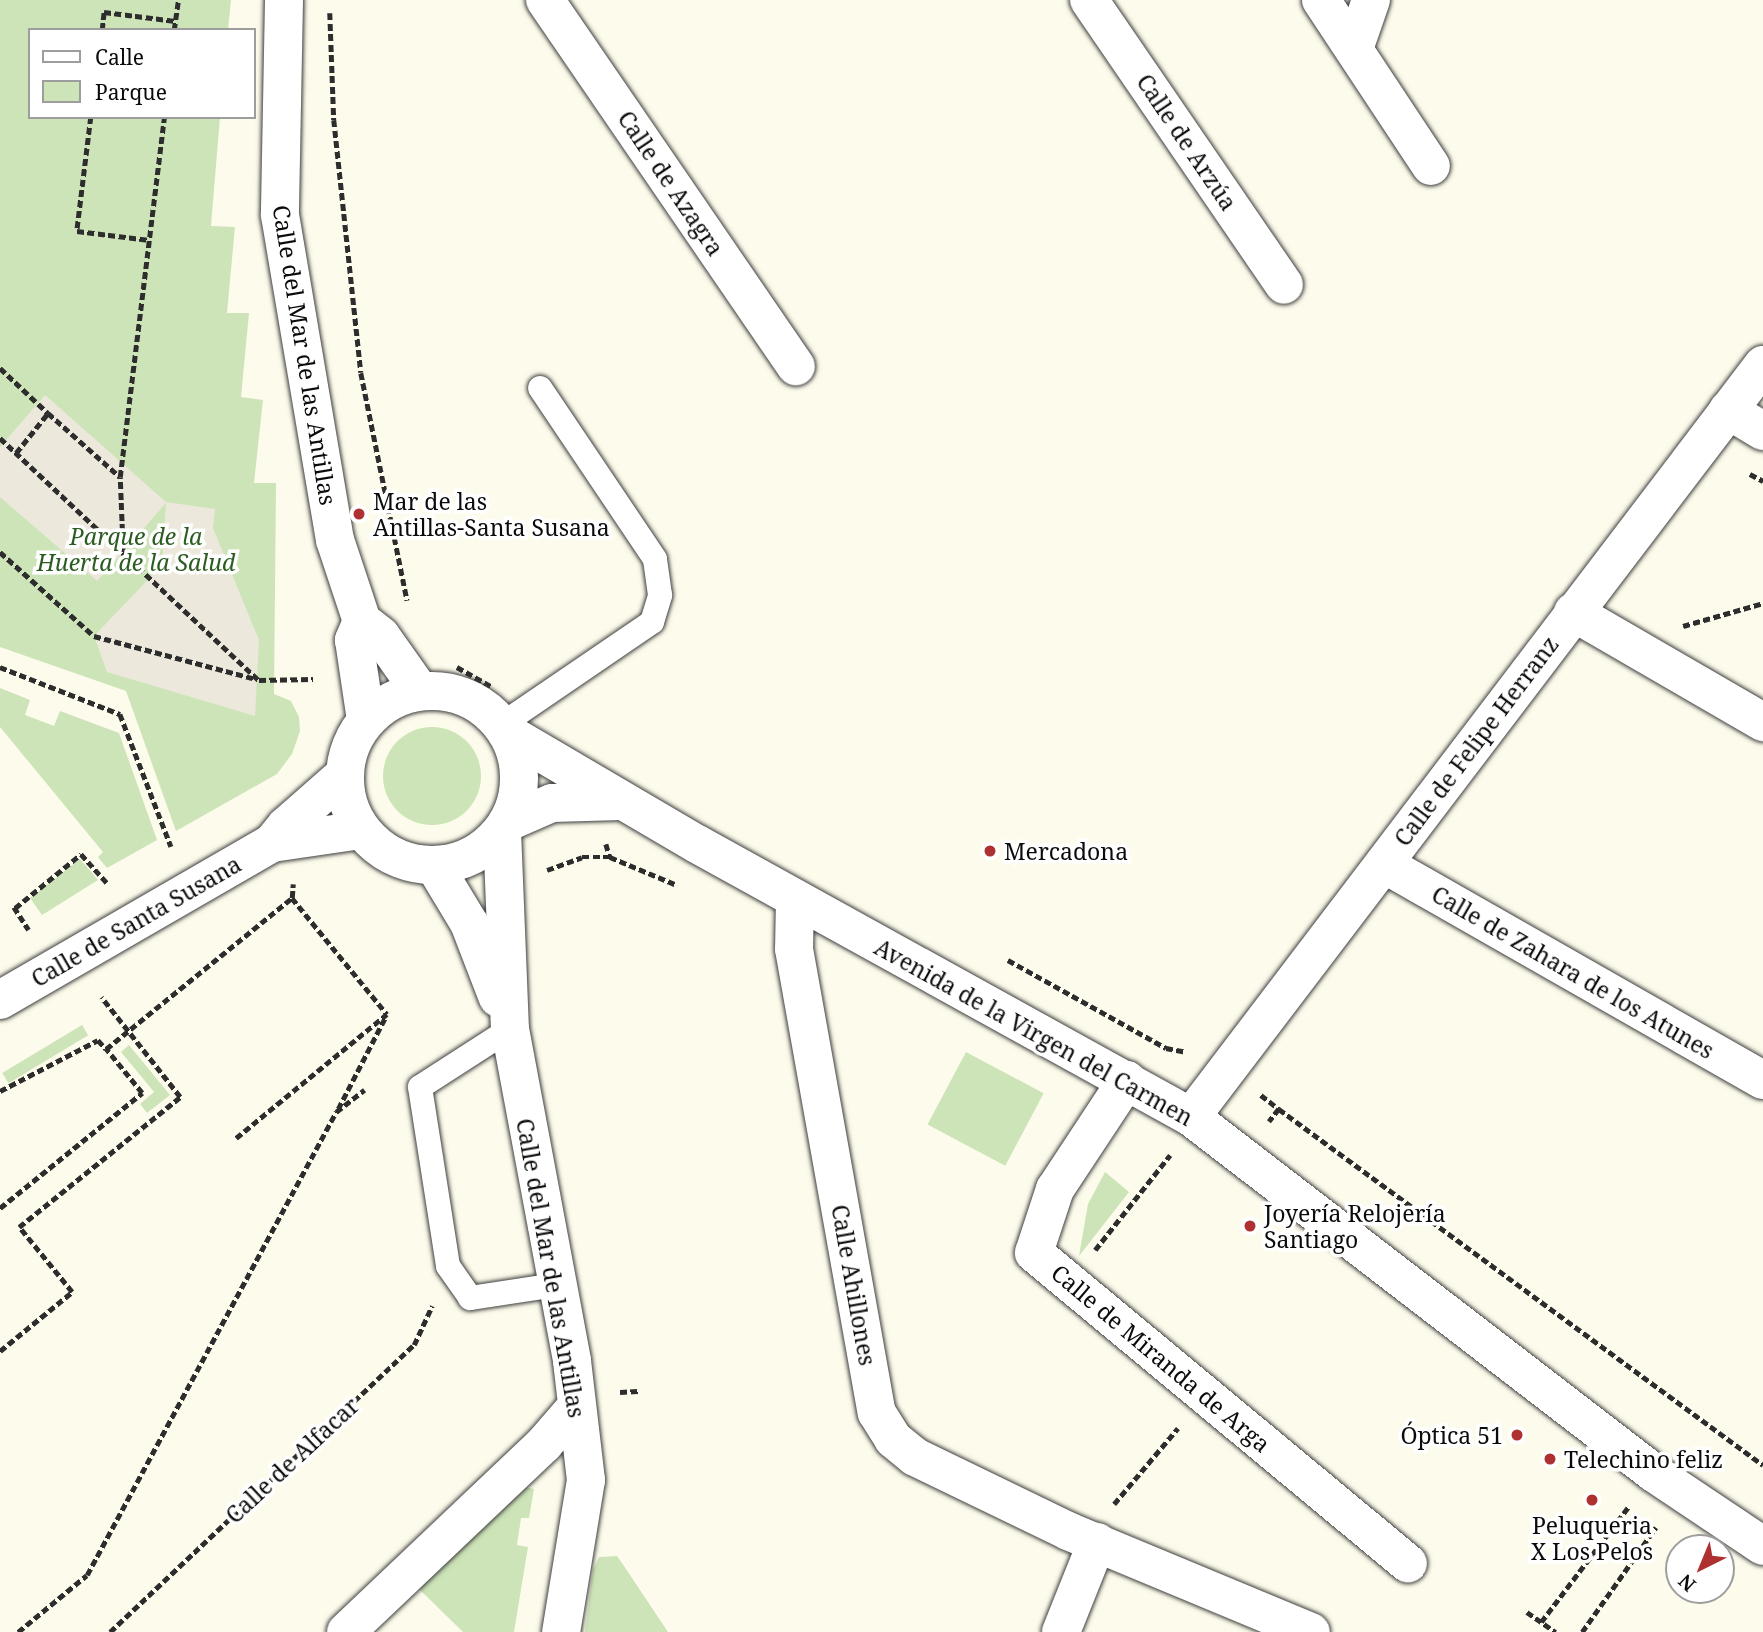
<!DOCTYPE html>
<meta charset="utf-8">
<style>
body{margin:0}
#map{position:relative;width:1763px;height:1632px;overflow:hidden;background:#fdfbeb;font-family:"Noto Serif",serif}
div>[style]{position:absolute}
.green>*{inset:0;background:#cde4b8;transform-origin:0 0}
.round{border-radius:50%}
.plaza>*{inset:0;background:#ece8db}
.path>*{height:4.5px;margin-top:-2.25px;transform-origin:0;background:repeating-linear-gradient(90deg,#2d2d2d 0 7px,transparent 0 10.5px)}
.roads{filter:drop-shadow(0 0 2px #3e3e3e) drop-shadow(0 0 2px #3e3e3e)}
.lane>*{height:24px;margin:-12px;padding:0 12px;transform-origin:12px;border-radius:12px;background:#fff}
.street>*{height:38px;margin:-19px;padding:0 19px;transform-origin:19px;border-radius:19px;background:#fff}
.street>.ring{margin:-19px;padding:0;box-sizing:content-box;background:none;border:38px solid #fff;border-radius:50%}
.dots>*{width:19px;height:19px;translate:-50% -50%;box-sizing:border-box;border:4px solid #fff;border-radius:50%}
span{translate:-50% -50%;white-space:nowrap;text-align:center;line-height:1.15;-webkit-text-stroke:7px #fff;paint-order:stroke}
.street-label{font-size:23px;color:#0b0b0b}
.poi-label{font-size:23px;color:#0b0b0b}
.left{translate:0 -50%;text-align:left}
.right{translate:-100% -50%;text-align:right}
.park-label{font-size:23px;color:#2b5c22;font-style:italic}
.legend{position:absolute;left:28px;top:28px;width:228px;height:91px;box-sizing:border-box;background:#fff;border:2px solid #9d9d9d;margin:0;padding:9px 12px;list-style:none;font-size:21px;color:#0b0b0b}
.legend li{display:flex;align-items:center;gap:14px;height:35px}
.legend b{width:35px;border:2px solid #9d9d9d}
.north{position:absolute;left:1665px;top:1534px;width:70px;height:70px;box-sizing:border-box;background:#fff;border:2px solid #9d9d9d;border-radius:50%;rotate:223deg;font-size:19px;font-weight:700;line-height:28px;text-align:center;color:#0b0b0b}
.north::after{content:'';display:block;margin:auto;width:24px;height:32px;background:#af3030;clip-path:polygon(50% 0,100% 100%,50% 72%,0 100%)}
</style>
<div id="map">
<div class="green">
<i style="clip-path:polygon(0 0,231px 0,228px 30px,30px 30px,30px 117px,220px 117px,211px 226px,235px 227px,227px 313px,249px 313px,241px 397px,263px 400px,254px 483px,276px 483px,274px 694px,291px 701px,299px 717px,300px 731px,292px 754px,277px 774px,176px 831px,126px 691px,0 647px)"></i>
<i style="clip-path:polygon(0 688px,30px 700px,25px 715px,54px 726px,60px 711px,119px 733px,157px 840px,107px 868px,98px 857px,103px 852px,0 727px)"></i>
<i class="round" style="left:383px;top:727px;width:98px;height:98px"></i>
<i style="clip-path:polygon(80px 859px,98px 880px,42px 915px,30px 898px)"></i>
<i style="left:82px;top:1025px;width:12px;height:93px;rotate:59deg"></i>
<i style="clip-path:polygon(129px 1045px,170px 1095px,147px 1113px,140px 1104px,154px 1092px,121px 1052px)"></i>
<i style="left:966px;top:1052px;width:88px;height:82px;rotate:28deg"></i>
<i style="clip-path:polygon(1105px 1172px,1129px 1192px,1079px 1256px,1088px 1204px)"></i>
<i style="clip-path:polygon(521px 1486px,534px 1489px,529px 1518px,521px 1518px,517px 1545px,528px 1547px,514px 1632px,463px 1632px,418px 1588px)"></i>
<i style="clip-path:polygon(617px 1556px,624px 1566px,668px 1632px,585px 1632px,593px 1570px,599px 1557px)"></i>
</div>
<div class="plaza">
<i style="clip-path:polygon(45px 395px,166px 502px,215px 509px,213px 528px,259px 640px,255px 716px,107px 672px,94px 636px,162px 565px,166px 503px,97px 581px,0 497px,0 447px)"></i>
</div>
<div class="path">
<i style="left:330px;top:13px;width:107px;rotate:87.9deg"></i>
<i style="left:334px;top:120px;width:254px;rotate:83.9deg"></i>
<i style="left:361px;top:373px;width:232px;rotate:78.5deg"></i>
<i style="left:102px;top:30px;width:18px;rotate:-84deg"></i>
<i style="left:104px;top:12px;width:72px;rotate:7.2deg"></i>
<i style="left:174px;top:30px;width:30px;rotate:-82deg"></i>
<i style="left:91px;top:117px;width:115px;rotate:97deg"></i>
<i style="left:77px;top:231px;width:73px;rotate:7.1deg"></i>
<i style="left:0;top:368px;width:66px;rotate:43.2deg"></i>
<i style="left:0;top:438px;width:354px;rotate:43.1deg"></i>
<i style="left:259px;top:680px;width:54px;rotate:-1.1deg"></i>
<i style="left:16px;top:453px;width:51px;rotate:-51.3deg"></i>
<i style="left:48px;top:413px;width:96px;rotate:41.6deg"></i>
<i style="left:1750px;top:474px;width:15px;rotate:28deg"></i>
<i style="left:0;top:552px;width:126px;rotate:41.8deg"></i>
<i style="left:94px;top:636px;width:168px;rotate:14.9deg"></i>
<i style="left:123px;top:552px;width:75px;rotate:-92.3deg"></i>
<i style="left:120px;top:477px;width:363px;rotate:-83deg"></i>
<i style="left:1683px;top:626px;width:83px;rotate:-16deg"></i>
<i style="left:0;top:667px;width:129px;rotate:21.4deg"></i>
<i style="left:120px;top:714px;width:142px;rotate:68.9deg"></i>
<i style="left:457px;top:667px;width:40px;rotate:29.7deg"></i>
<i style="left:606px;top:844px;width:14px;rotate:73deg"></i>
<i style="left:547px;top:870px;width:37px;rotate:-20deg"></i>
<i style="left:582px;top:857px;width:28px"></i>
<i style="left:610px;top:857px;width:73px;rotate:22.7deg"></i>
<i style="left:292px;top:898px;width:150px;rotate:50.7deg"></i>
<i style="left:14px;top:907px;width:27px;rotate:57deg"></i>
<i style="left:15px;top:908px;width:85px;rotate:-39.3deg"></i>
<i style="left:81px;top:854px;width:39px;rotate:48deg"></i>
<i style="left:1008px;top:960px;width:181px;rotate:29.1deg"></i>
<i style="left:1166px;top:1048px;width:20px;rotate:11deg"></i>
<i style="left:0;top:1091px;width:110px;rotate:-27.5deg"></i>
<i style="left:98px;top:1040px;width:12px;rotate:48deg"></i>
<i style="left:1261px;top:1095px;width:23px;rotate:38deg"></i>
<i style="left:1279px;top:1109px;width:16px;rotate:128deg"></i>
<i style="left:338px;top:1109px;width:102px;rotate:-62.7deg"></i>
<i style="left:1279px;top:1109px;width:601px;rotate:36.34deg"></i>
<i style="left:236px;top:1138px;width:195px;rotate:-39.4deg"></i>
<i style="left:0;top:1208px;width:183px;rotate:-39deg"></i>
<i style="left:142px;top:1093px;width:57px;rotate:-129.3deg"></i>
<i style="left:106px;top:1049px;width:240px;rotate:-39.1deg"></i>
<i style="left:292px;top:898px;width:14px;rotate:-86deg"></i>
<i style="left:1095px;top:1250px;width:121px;rotate:-51.7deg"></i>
<i style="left:0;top:1351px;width:93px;rotate:-39.3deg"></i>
<i style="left:72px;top:1292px;width:84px;rotate:-129.2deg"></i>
<i style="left:19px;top:1227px;width:207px;rotate:-38.9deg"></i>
<i style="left:180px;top:1097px;width:127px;rotate:-128.3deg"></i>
<i style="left:620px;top:1392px;width:18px;rotate:-3deg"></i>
<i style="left:1114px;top:1504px;width:99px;rotate:-49.9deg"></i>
<i style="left:1527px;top:1612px;width:35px;rotate:35deg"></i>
<i style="left:1541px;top:1622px;width:146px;rotate:-52.8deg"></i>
<i style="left:18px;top:1632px;width:89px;rotate:-39.6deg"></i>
<i style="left:87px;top:1575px;width:526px;rotate:-61.73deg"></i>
<i style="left:336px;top:1112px;width:36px;rotate:-38deg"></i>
<i style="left:110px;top:1632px;width:418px;rotate:-43.4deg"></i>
<i style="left:414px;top:1345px;width:43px;rotate:-65.2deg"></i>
<i style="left:1582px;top:1632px;width:128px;rotate:-54.8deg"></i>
</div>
<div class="roads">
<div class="lane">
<i style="left:501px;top:725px;width:183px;rotate:-34.3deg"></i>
<i style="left:652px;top:622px;width:28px;rotate:-73deg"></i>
<i style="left:660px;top:595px;width:36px;rotate:-98deg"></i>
<i style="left:655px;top:559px;width:206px;rotate:-123.9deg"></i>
<i style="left:510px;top:1029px;width:107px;rotate:147.2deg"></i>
<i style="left:420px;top:1087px;width:181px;rotate:81.1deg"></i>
<i style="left:448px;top:1266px;width:39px;rotate:55deg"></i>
<i style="left:470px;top:1298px;width:87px;rotate:-8.6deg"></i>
</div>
<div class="street">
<i style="left:284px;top:0;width:215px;rotate:91.1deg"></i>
<i style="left:280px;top:215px;width:330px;rotate:80.4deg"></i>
<i style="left:335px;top:540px;width:85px;rotate:71.6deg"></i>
<i style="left:362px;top:621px;width:24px;rotate:38deg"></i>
<i style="left:381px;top:636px;width:67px;rotate:54.7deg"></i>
<i style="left:545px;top:0;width:444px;rotate:55.6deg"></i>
<i style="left:1089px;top:0;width:345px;rotate:55.6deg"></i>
<i style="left:1321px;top:0;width:199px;rotate:56.5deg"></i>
<i style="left:1354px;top:49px;width:52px;rotate:-70.9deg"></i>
<i style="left:1728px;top:410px;width:41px;rotate:31deg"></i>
<i style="left:1573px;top:612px;width:220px;rotate:30.1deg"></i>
<i style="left:362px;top:621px;width:21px;rotate:113deg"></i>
<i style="left:354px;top:640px;width:81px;rotate:81.5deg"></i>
<i class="ring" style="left:345px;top:691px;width:136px;height:136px"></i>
<i style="left:506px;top:732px;width:221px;rotate:30.4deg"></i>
<i style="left:697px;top:844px;width:564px;rotate:28.93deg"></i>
<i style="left:1191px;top:1117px;width:584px;rotate:37.56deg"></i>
<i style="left:1654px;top:1473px;width:131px;rotate:33.8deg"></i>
<i style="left:508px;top:822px;width:48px;rotate:-23.4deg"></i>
<i style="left:552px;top:803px;width:69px;rotate:-1.7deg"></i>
<i style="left:502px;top:831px;width:198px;rotate:87.7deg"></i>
<i style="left:510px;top:1029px;width:338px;rotate:79.4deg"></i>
<i style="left:572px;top:1361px;width:120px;rotate:83.3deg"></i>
<i style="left:586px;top:1480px;width:154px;rotate:99.3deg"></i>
<i style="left:272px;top:843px;width:90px;rotate:-8.3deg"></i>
<i style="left:1384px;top:864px;width:436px;rotate:29.7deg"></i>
<i style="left:434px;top:865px;width:68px;rotate:58.9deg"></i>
<i style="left:469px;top:923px;width:80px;rotate:68.9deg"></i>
<i style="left:795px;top:899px;width:50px;rotate:91.1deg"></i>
<i style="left:794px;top:949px;width:471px;rotate:79.9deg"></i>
<i style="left:877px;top:1413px;width:31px;rotate:58deg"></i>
<i style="left:893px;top:1439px;width:28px;rotate:39deg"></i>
<i style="left:915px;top:1457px;width:170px;rotate:25.8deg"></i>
<i style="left:1068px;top:1531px;width:263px;rotate:22.6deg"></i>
<i style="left:0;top:1000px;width:314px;rotate:-30deg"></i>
<i style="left:272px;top:843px;width:22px;rotate:-51deg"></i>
<i style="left:286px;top:826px;width:77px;rotate:-41.3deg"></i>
<i style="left:1127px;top:1080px;width:131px;rotate:123.4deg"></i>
<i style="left:1055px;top:1189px;width:67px;rotate:108.2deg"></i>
<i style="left:1034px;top:1253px;width:486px;rotate:39.7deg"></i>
<i style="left:1191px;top:1117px;width:945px;rotate:-52.74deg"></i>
<i style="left:346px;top:1632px;width:273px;rotate:-43.5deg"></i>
<i style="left:544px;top:1444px;width:49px;rotate:-49.1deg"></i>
<i style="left:1061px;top:1632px;width:97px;rotate:-68.2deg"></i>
</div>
</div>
<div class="dots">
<i style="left:359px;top:514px;background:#af3030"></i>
<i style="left:990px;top:851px;background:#af3030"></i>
<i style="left:1250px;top:1226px;background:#af3030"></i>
<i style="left:1517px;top:1435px;background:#af3030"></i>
<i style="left:1550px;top:1459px;background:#af3030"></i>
<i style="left:1592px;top:1500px;background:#af3030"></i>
</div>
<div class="street-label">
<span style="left:1187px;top:142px;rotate:56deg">Calle de Arzúa</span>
<span style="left:671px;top:183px;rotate:56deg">Calle de Azagra</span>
<span style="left:305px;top:355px;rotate:81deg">Calle del Mar de las Antillas</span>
<span style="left:1476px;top:741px;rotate:-53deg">Calle de Felipe Herranz</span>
<span style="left:136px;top:921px;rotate:-30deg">Calle de Santa Susana</span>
<span style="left:1573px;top:972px;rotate:30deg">Calle de Zahara de los Atunes</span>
<span style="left:1034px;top:1032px;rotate:29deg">Avenida de la Virgen del Carmen</span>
<span style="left:551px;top:1268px;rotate:80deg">Calle del Mar de las Antillas</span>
<span style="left:854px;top:1285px;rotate:80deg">Calle Ahillones</span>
<span style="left:1161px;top:1358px;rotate:40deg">Calle de Miranda de Arga</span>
<span style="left:292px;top:1460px;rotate:-43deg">Calle de Alfacar</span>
</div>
<div class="poi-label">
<span class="left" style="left:373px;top:514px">Mar de las<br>Antillas-Santa Susana</span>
<span class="left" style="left:1004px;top:851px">Mercadona</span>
<span class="left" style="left:1264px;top:1226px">Joyería Relojería<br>Santiago</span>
<span class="right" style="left:1503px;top:1435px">Óptica 51</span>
<span class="left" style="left:1564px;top:1459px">Telechino feliz</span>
<span style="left:1592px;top:1538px">Peluqueria<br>X Los Pelos</span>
</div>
<div class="park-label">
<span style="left:136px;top:549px">Parque de la<br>Huerta de la Salud</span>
</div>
<ul class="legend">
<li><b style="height:9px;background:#fff"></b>Calle</li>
<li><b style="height:19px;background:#cde4b8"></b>Parque</li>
</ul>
<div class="north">N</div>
</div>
